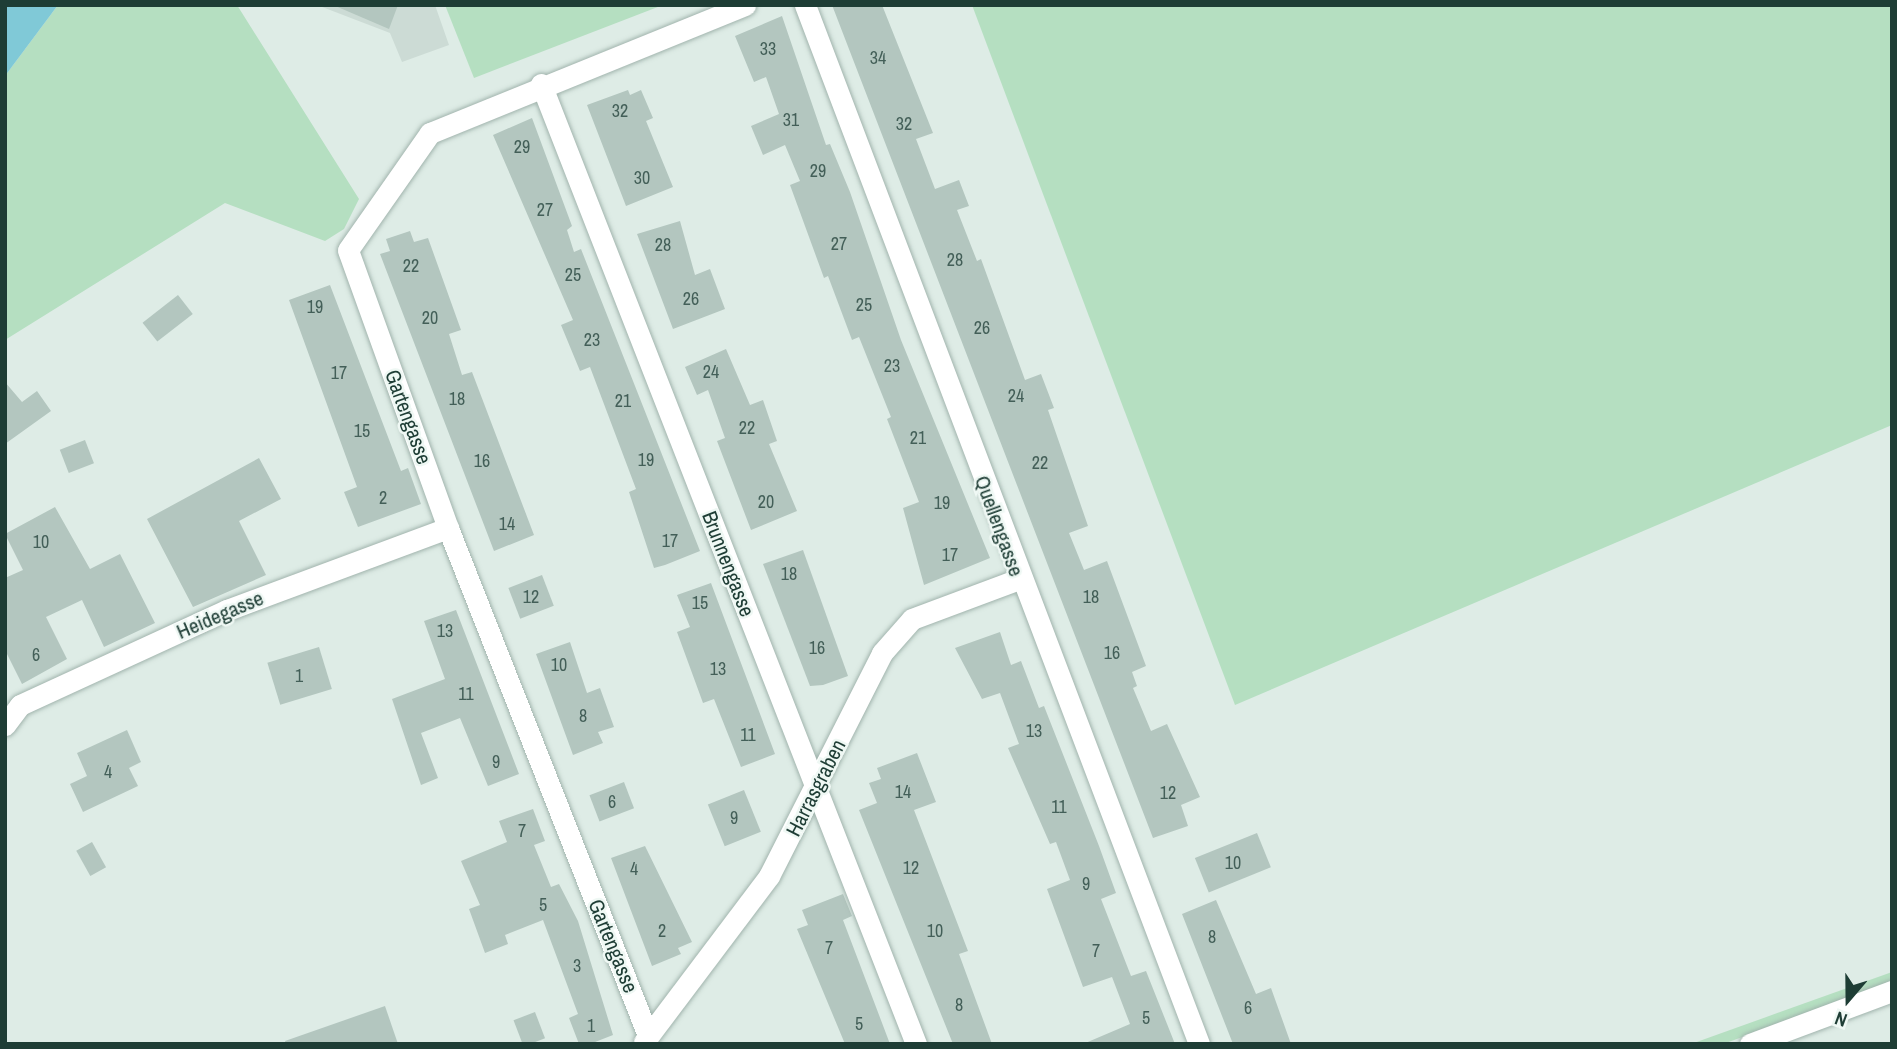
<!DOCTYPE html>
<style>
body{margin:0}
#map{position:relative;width:1897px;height:1049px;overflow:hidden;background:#deece6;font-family:"Archivo Narrow",sans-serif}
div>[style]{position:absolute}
.built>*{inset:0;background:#ccdbd5}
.green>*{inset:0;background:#b5dfc1}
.water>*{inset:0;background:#80c9d7}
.building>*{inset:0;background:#b3c6bf;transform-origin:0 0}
.roads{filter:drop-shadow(0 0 2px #a1b4ad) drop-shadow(0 0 2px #a1b4ad)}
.street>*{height:21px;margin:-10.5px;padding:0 10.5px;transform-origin:10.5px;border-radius:10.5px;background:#fff}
.secondary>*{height:21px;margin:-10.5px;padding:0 10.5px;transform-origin:10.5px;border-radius:10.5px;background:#fff}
span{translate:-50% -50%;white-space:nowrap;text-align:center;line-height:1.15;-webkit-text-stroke:5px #eff8f4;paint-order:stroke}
.number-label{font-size:18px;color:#435f58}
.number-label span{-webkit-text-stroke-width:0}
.street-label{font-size:21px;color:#1e3d35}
.frame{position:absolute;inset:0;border:7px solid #1e3d35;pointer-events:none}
.north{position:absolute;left:1813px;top:965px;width:70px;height:70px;-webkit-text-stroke:5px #eff8f4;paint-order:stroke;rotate:200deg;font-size:19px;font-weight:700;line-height:28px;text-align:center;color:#1e3d35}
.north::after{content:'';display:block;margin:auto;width:24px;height:32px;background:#1e3d35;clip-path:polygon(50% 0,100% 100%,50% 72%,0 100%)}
</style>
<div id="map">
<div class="built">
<i style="clip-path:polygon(317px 5px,435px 5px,449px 45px,402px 62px,390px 33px)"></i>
</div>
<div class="green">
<i style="clip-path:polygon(58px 5px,237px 5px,359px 199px,344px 229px,325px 241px,225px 203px,5px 340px,5px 76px)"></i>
<i style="clip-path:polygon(445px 5px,663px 5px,474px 78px)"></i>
<i style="clip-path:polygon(972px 5px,1892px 5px,1892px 425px,1235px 705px)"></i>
<i style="clip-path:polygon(1892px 972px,1892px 983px,1723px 1044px,1691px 1044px)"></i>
</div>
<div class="water">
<i style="clip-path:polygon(5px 5px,58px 5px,5px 76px)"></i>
</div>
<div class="building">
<i style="clip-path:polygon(333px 5px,398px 5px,389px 29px)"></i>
<i style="clip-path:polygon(832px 5px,882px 5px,933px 133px,916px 139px,935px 189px,959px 180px,969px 206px,957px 210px,977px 261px,981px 259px,1025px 380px,1041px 374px,1054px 408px,1048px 410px,1088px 526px,1069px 533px,1084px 570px,1107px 561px,1146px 666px,1132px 672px,1137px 686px,1133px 688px,1151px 731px,1167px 724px,1200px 797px,1181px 805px,1188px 826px,1153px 838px)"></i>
<i style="clip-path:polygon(782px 16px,826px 145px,830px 144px,850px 192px,901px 340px,990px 558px,924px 585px,903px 508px,919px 502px,887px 419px,891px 417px,859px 337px,852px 340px,828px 276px,824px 278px,790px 185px,800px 181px,785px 145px,763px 155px,751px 126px,779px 114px,766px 77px,754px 82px,735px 36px)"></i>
<i style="clip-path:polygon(628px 90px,630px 95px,641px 90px,653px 118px,646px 121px,673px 187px,626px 206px,587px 105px)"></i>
<i style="clip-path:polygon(532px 118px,572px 226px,567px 230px,574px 252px,581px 249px,700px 551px,665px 565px,654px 568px,629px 492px,636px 489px,590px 367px,580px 371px,561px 325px,573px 320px,493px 135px)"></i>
<i style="clip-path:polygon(680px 221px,695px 275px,710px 269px,725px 309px,673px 329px,637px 234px)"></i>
<i style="clip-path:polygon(410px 231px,414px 242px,428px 238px,461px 330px,449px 334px,462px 375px,472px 372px,534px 535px,494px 551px,380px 254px,390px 251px,386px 239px)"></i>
<i style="clip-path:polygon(330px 285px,401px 471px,408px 468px,421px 504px,358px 527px,344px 492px,357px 487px,289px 300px)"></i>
<i style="left:178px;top:295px;width:24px;height:45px;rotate:52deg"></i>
<i style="clip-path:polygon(726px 349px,750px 405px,763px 400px,777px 441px,769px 444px,797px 511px,751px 530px,717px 441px,725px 438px,708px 390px,697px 395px,685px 367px)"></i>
<i style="clip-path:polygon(5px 382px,22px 402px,37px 391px,51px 411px,5px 444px)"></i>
<i style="left:85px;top:440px;width:25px;height:27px;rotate:69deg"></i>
<i style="clip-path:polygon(259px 458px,281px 499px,239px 521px,266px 575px,193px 607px,147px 519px)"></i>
<i style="clip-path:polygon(55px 507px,90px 569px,120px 554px,155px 623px,104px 647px,82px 600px,46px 617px,67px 659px,22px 684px,5px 650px,5px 578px,23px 570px,5px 534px)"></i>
<i style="clip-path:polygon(803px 550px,848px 676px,823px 685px,810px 686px,763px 564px)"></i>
<i style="left:542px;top:575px;width:33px;height:36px;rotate:69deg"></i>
<i style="clip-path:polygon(711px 583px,775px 754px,741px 767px,714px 699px,703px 703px,677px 632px,690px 627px,677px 595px)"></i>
<i style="clip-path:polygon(456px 610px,519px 774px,488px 786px,460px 718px,421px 733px,438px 778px,421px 785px,392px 699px,445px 679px,424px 621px)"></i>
<i style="clip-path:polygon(1000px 632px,1011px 665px,1021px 661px,1039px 708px,1044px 706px,1099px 846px,1116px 893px,1101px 899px,1131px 976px,1146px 971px,1175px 1044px,1083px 1044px,1130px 1024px,1112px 977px,1083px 987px,1047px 889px,1070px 880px,1056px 842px,1050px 844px,1008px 748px,1019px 744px,1000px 693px,982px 699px,955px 648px)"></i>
<i style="clip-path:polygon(570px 642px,587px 693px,600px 688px,614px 727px,598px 732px,603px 743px,573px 755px,536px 654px)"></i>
<i style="left:319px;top:647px;width:44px;height:54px;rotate:73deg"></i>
<i style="clip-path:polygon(127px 730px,141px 762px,129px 768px,138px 786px,83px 812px,70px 784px,87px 776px,77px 753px)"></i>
<i style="clip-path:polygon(917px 753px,936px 802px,914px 810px,968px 951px,959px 954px,992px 1044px,953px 1044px,859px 810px,877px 803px,869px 783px,881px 779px,877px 768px)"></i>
<i style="left:624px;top:782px;width:28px;height:37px;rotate:69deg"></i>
<i style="left:744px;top:790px;width:45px;height:39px;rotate:68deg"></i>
<i style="clip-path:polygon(533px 809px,545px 841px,534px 845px,551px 887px,559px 884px,578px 921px,613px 1035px,590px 1044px,579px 1044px,569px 1018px,578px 1014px,543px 920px,505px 935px,508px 944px,485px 953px,469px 909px,480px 905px,461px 861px,507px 842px,499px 821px)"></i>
<i style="left:1257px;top:833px;width:37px;height:67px;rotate:68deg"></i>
<i style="left:92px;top:842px;width:29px;height:18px;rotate:61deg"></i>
<i style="clip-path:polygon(645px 846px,692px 942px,678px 948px,681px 954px,652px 966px,611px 858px)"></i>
<i style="clip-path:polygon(843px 894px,852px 916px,843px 920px,890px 1044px,845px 1044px,797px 929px,808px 925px,802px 910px)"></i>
<i style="clip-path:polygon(1216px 900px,1256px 994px,1271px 988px,1291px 1044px,1233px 1044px,1182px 914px)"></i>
<i style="clip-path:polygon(385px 1006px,398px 1044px,286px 1044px,285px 1041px)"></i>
<i style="left:535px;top:1012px;width:28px;height:23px;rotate:69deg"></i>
</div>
<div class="roads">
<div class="street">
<i style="left:805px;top:5px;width:1111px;rotate:69.23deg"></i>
<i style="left:541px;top:84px;width:1031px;rotate:68.66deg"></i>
<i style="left:5px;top:725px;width:25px;rotate:-53deg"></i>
<i style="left:20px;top:705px;width:228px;rotate:-24.7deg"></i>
<i style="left:227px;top:610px;width:236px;rotate:-20.4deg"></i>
<i style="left:647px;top:1033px;width:543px;rotate:-111.51deg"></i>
<i style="left:448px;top:528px;width:295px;rotate:-109.8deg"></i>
<i style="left:348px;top:250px;width:143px;rotate:-55deg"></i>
<i style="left:430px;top:133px;width:340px;rotate:-22.1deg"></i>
<i style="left:644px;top:1042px;width:208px;rotate:-53deg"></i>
<i style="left:769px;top:876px;width:250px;rotate:-63.1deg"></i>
<i style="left:882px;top:653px;width:45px;rotate:-48.6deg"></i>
<i style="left:912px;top:619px;width:114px;rotate:-20.5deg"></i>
</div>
<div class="secondary">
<i style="left:1750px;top:1044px;width:152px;rotate:-20.5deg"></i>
</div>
</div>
<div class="number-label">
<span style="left:768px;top:49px">33</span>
<span style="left:878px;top:58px">34</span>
<span style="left:620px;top:111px">32</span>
<span style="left:791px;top:120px">31</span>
<span style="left:904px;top:124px">32</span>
<span style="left:522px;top:147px">29</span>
<span style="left:818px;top:171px">29</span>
<span style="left:642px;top:178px">30</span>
<span style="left:545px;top:210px">27</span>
<span style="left:839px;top:244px">27</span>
<span style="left:663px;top:245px">28</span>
<span style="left:955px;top:260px">28</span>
<span style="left:411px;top:266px">22</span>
<span style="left:573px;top:275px">25</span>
<span style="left:691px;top:299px">26</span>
<span style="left:864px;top:305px">25</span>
<span style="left:315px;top:307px">19</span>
<span style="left:430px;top:318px">20</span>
<span style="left:982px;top:328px">26</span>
<span style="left:592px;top:340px">23</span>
<span style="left:892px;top:366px">23</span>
<span style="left:711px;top:372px">24</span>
<span style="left:339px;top:373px">17</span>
<span style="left:1016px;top:396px">24</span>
<span style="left:457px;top:399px">18</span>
<span style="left:623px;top:401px">21</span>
<span style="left:747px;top:428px">22</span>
<span style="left:362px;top:431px">15</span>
<span style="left:918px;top:438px">21</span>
<span style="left:646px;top:460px">19</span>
<span style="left:482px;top:461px">16</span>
<span style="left:1040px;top:463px">22</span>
<span style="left:383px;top:498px">2</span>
<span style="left:766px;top:502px">20</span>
<span style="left:942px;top:503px">19</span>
<span style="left:507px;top:524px">14</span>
<span style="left:670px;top:541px">17</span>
<span style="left:41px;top:542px">10</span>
<span style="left:950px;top:555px">17</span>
<span style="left:789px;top:574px">18</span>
<span style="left:531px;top:597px">12</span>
<span style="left:1091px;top:597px">18</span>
<span style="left:700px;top:603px">15</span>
<span style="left:445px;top:631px">13</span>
<span style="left:817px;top:648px">16</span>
<span style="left:1112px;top:653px">16</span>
<span style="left:36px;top:655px">6</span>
<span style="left:559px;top:665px">10</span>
<span style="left:718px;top:669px">13</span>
<span style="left:299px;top:676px">1</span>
<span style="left:466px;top:694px">11</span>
<span style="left:583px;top:716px">8</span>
<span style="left:1034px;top:731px">13</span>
<span style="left:748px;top:735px">11</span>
<span style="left:496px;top:762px">9</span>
<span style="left:108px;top:772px">4</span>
<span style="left:903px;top:792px">14</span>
<span style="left:1168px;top:793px">12</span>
<span style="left:612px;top:802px">6</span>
<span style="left:1059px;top:807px">11</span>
<span style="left:734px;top:818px">9</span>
<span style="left:522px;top:831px">7</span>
<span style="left:1233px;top:863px">10</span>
<span style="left:911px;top:868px">12</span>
<span style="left:634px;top:869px">4</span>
<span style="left:1086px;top:884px">9</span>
<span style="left:543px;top:905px">5</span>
<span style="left:662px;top:931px">2</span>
<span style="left:935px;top:931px">10</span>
<span style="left:1212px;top:937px">8</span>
<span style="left:829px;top:948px">7</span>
<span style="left:1096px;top:951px">7</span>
<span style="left:577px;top:966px">3</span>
<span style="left:959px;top:1005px">8</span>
<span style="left:1248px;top:1008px">6</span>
<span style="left:1146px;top:1018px">5</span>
<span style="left:859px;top:1024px">5</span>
<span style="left:591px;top:1026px">1</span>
</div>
<div class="street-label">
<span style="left:408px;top:417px;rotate:70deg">Gartengasse</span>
<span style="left:999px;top:526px;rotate:70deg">Quellengasse</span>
<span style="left:728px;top:564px;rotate:69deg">Brunnengasse</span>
<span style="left:220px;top:615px;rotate:-23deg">Heidegasse</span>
<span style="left:816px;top:788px;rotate:-63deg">Harrasgraben</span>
<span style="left:613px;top:946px;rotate:68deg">Gartengasse</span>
</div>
<div class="frame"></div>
<div class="north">N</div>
</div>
